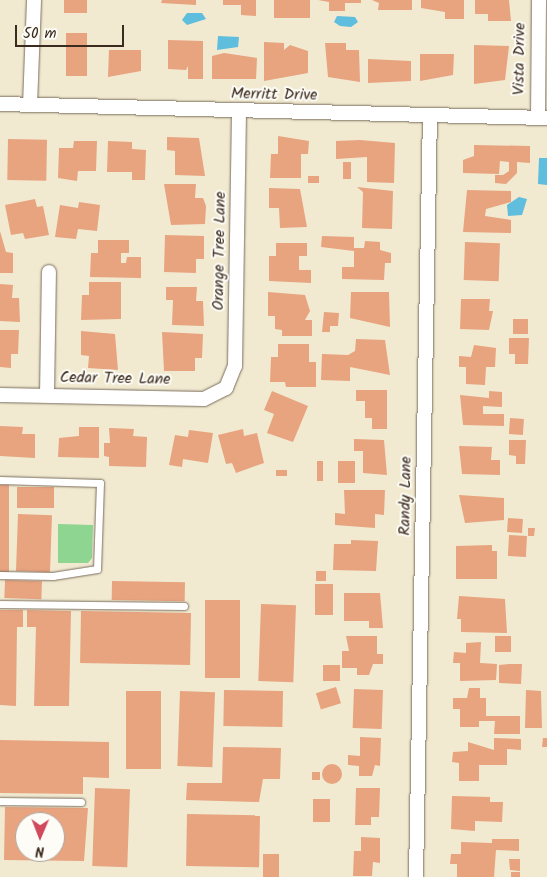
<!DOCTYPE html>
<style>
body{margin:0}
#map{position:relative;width:547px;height:877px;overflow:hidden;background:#f1ead1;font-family:Kalam,sans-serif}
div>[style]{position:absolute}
.green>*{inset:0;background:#8dd590}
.water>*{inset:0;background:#5fbddd}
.building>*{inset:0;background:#e8a37f;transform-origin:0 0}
.round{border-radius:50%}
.roads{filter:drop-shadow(0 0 1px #7b6d5d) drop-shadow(0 0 1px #7b6d5d)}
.lane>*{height:7px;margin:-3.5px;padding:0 3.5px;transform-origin:3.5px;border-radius:3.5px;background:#fff}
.street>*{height:14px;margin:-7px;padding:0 7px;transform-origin:7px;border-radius:7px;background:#fff}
span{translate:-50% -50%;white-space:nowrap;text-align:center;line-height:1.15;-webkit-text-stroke:4px #fdfcf7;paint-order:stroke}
.street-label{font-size:16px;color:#3b2a1e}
.north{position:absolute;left:15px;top:812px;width:50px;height:50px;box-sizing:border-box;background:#fdfcf7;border:1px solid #afa8a0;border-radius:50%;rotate:181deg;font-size:14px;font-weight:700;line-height:20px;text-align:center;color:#3b2a1e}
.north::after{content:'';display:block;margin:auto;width:18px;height:22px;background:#d1495b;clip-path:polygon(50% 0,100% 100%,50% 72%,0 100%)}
.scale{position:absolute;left:15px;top:25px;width:109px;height:22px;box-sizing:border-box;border:2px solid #3b2a1e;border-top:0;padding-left:6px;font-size:15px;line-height:18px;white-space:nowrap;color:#3b2a1e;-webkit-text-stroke:4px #fdfcf7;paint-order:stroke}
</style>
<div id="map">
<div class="green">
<i style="clip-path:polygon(58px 524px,93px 525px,92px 558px,88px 563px,58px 563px)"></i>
</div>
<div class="water">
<i style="clip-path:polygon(187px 13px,202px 13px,206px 19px,187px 25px,182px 20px)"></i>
<i style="clip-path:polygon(337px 16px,355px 17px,358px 22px,351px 27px,340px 26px,334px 22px)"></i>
<i style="clip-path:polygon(218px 36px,239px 37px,238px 47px,217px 50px)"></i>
<i style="clip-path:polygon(539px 158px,547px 158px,547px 185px,538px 184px)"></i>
<i style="clip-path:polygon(519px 197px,527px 199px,522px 215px,508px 216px,507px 205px)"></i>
</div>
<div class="building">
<i style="left:64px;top:0;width:23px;height:13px"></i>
<i style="clip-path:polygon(162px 0,196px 0,196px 5px,161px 3px)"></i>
<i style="clip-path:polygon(223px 0,256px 0,256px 16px,241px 15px,241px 5px,223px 5px)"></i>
<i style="left:274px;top:0;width:36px;height:18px"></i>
<i style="clip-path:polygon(318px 0,361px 0,361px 3px,345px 3px,345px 11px,329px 11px,329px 2px)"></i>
<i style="clip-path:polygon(372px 0,412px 0,412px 10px,378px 10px,379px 3px)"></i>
<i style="clip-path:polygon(421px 0,464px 0,464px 19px,445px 19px,445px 12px,421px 8px)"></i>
<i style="clip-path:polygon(475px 0,509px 0,511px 21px,488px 21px,488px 14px,475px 14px)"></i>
<i style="left:66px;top:33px;width:21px;height:43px"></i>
<i style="clip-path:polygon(168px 40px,203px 41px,203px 79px,188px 79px,188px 66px,186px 70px,168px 69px)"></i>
<i style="clip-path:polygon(264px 42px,284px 43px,284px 50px,290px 45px,308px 51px,308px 73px,264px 81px)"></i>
<i style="clip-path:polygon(325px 43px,346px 43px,346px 50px,359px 50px,360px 82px,328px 77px)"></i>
<i style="clip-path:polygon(474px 45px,509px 46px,505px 80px,474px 84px)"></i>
<i style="clip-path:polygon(109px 50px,141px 50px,141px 71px,108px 77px)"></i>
<i style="clip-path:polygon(224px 53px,257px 58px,256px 79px,212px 79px,212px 56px)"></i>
<i style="clip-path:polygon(420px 54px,454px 54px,453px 75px,420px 81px)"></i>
<i style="clip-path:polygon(368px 59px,411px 61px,411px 81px,368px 83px)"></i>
<i style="clip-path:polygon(278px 136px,309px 141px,308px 154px,301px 154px,301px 178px,270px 178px,271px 154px,278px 154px)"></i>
<i style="clip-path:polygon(167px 137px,199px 138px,205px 176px,175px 175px,175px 151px,167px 150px)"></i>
<i style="left:8px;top:139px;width:39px;height:41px;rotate:1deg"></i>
<i style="clip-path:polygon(360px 140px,395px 143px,394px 183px,367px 182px,367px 157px,336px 159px,336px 141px)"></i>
<i style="clip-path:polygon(74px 141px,97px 141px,96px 171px,78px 171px,77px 181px,58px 178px,59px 148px,73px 148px)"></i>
<i style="clip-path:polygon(108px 141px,132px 142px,132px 149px,146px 150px,145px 180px,132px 180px,132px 172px,107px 172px)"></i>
<i style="clip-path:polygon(474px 145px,530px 146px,530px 163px,517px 162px,517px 173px,506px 184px,495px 183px,495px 175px,503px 175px,509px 171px,509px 162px,500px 161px,499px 174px,463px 173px,463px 160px,474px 156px)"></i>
<i style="left:343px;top:162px;width:8px;height:17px"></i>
<i style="left:308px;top:176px;width:11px;height:7px"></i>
<i style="clip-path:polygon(164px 184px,196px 184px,195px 198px,203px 198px,206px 206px,205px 224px,171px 225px)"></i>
<i style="clip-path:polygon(357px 187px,393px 191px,392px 229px,362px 228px,363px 192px)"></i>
<i style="clip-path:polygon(269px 188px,300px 189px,307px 227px,280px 228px,279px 208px,269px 208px)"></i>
<i style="clip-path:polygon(467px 190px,511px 191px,511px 202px,486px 209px,485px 216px,511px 220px,511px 233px,463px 232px)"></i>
<i style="clip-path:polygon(35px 199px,37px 207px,43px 206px,49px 235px,25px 239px,23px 233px,11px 235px,5px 205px)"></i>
<i style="clip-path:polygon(79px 202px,100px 205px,97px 231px,78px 229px,76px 239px,55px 237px,60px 205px,78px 208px)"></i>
<i style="clip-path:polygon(0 231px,6px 252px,13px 253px,13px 273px,0 273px)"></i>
<i style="clip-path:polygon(165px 235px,204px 236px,204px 259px,196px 259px,196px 273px,164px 272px)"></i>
<i style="clip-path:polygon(322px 236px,354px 237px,354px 248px,364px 248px,365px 241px,380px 242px,380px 250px,391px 253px,391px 263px,385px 263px,384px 280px,342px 279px,342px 267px,354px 267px,354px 251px,321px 247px)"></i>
<i style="clip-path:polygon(98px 240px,129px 240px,129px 253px,121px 253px,121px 263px,126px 263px,127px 257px,141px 257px,141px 278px,90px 277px,91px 253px,98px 253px)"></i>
<i style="left:465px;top:242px;width:35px;height:38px;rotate:2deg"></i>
<i style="clip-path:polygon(276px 243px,307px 243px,307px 256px,299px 256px,299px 270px,311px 270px,311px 283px,269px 281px,269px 256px,276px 256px)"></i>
<i style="clip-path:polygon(89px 282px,121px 282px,121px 319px,81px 320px,82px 295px,89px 295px)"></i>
<i style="clip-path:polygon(0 284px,13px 285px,12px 298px,19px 298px,20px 322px,0 321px)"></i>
<i style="clip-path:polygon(166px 287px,197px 287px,196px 301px,203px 301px,204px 326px,172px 325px,173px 300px,166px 300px)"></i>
<i style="clip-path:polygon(268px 292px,305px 295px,310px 311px,305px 320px,312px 320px,312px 336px,282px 336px,282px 330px,275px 329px,275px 316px,268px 316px)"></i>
<i style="clip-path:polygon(351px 292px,389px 292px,390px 327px,350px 318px)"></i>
<i style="clip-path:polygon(461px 299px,490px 299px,489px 311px,493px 311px,489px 330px,460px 329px)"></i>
<i style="clip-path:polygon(324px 312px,339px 313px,338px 326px,330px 326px,330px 332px,322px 332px)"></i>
<i style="left:513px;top:319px;width:15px;height:15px"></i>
<i style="clip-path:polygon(0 330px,19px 330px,18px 354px,11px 354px,11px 368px,0 367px)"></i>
<i style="clip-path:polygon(81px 331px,115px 334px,118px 370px,88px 368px,89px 356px,81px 355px)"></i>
<i style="clip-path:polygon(162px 332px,203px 334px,202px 358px,195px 358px,195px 371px,164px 371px)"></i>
<i style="clip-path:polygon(509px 338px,529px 338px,528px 364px,515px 364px,515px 354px,509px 354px)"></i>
<i style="clip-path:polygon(356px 339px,385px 340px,390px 375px,350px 367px,350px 381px,321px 380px,322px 354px,348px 355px,355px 351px)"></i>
<i style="clip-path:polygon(278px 344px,309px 344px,309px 362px,316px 362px,316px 387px,286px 387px,285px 382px,270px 382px,271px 357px,278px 357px)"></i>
<i style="clip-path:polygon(474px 345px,496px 348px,495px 367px,486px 367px,485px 385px,466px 384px,466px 367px,459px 367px,459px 356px,471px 357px)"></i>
<i style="clip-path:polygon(356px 390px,387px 390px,387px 429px,372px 429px,372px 418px,365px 418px,365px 401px,356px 401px)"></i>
<i style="clip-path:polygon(272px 391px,308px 406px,293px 442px,267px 433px,274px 414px,264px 410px)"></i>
<i style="clip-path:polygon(489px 391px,502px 392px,502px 407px,483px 406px,483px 414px,504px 414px,504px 426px,463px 425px,460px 395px,489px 398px)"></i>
<i style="left:510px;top:418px;width:14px;height:16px;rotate:4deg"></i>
<i style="clip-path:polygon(0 426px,23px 427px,22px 434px,35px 434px,35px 458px,0 456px)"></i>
<i style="clip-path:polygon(79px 427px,99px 427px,99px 458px,58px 457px,59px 438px,79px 436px)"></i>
<i style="clip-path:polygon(109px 428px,134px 429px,133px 436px,147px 437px,146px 467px,109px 466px,109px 457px,104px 456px,104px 443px,110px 443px)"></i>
<i style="clip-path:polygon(243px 429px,244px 436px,257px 433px,264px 463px,236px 473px,232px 463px,226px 464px,218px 435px)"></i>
<i style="clip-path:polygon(189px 430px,213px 433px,208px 463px,183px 459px,182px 467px,169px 465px,175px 435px,188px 437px)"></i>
<i style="clip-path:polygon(354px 439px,384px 440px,387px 475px,363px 473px,363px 451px,354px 451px)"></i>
<i style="clip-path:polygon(509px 440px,526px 440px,525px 464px,516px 464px,516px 456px,509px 455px)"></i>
<i style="clip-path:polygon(459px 446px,492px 447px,491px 460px,500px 460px,500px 475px,462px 474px)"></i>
<i style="left:317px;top:461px;width:6px;height:20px"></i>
<i style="left:338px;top:461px;width:17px;height:22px"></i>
<i style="left:276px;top:470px;width:11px;height:6px"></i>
<i style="left:0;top:485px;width:9px;height:87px"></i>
<i style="left:17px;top:487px;width:37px;height:21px"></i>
<i style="clip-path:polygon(344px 490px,385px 490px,384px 515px,375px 514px,375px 528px,335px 525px,335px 513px,345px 514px)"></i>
<i style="clip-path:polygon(459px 495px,504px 498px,504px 520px,465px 523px)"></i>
<i style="left:18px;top:514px;width:34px;height:57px;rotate:2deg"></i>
<i style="left:508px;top:518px;width:15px;height:14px;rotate:4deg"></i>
<i style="clip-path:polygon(528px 528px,535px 528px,534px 536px,528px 536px)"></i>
<i style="left:509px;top:535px;width:18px;height:21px;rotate:3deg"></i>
<i style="clip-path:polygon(351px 540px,378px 541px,376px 571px,333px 570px,334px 544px,351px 544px)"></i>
<i style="clip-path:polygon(492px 545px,492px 551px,497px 551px,497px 579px,456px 579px,456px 546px)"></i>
<i style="left:316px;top:571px;width:10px;height:10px"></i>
<i style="left:5px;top:580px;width:37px;height:18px;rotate:2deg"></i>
<i style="left:112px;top:581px;width:73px;height:19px;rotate:1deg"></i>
<i style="left:315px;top:584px;width:18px;height:31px"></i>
<i style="clip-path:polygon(344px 593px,380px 593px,383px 628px,369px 628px,369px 621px,344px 621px)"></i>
<i style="clip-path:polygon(459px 596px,505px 599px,507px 633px,461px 632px,461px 619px,457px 619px)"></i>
<i style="left:205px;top:600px;width:35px;height:78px"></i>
<i style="left:261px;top:604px;width:35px;height:77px;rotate:2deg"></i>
<i style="clip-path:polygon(0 610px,23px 610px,23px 627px,17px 627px,16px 706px,0 705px)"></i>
<i style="clip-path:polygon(27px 610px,71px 611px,69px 706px,34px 706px,36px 627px,27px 627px)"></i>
<i style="left:81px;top:611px;width:110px;height:52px;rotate:1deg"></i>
<i style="clip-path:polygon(346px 636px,377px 636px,377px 654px,383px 654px,383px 664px,373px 664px,369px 675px,357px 675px,357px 668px,342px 668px,342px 651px,349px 651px)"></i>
<i style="left:495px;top:636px;width:16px;height:16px"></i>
<i style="clip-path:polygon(481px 642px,480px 663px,497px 664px,496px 680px,460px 681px,460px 663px,453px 663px,454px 652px,466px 653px,466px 643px)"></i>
<i style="clip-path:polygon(509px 664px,522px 664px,521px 684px,499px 683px,499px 665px)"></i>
<i style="left:323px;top:665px;width:17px;height:16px"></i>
<i style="left:336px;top:687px;width:17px;height:21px;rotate:73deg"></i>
<i style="clip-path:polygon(469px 688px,480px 688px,480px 698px,486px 698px,486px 716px,520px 716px,520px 734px,494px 734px,495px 721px,479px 721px,479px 727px,460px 727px,460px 709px,453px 709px,453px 698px,467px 698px)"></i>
<i style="left:354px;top:689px;width:29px;height:39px;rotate:2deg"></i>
<i style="left:224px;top:690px;width:59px;height:36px;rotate:1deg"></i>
<i style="clip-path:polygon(526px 690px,541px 691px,542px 728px,525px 728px)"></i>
<i style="left:126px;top:691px;width:35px;height:78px"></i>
<i style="left:180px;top:691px;width:35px;height:75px;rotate:2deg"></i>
<i style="clip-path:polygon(360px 737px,381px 738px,380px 766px,375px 765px,372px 776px,359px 776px,359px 766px,348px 765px,348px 755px,360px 756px)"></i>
<i style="clip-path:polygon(494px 738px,521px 739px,521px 750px,507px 749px,507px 765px,479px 765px,479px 781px,459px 781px,459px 763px,452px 762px,453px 752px,468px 751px,468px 742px,494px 750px)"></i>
<i style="clip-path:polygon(543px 738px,547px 738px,547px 747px,542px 747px)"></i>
<i style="clip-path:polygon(0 740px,109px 742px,109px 778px,83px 777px,83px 794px,0 793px)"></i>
<i style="clip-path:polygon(223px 747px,281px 748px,280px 779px,263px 779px,259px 802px,186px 800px,187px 783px,222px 783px)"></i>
<i class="round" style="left:322px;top:764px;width:20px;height:20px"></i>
<i style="left:312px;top:772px;width:8px;height:8px"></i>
<i style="left:95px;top:788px;width:35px;height:78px;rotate:2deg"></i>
<i style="clip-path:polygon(356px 788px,380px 788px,379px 817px,371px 817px,371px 825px,355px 825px)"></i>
<i style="clip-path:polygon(452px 796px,490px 797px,490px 802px,503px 802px,502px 822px,475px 821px,475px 831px,451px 829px)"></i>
<i style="left:313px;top:799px;width:17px;height:23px"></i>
<i style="clip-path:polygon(evenodd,5px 807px,88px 808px,84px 861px,4px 860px,5px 807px,25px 822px,55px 822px,55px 852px,25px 852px,25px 822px)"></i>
<i style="left:187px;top:814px;width:73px;height:52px;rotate:1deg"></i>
<i style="clip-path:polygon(361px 837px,380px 838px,380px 863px,373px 862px,372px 876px,353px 876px,354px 851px,361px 851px)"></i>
<i style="clip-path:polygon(492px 839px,519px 839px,519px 851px,496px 850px,494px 877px,457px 877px,457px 864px,450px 864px,451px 854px,461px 854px,461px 842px,492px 843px)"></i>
<i style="left:263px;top:854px;width:16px;height:23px"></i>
<i style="clip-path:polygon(509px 859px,520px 859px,520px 871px,510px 870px)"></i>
<i style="left:511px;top:872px;width:9px;height:5px"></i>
</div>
<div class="roads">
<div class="lane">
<i style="left:0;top:480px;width:100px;rotate:1.7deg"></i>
<i style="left:100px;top:483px;width:86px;rotate:92deg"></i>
<i style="left:97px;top:569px;width:45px;rotate:171deg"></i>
<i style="left:53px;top:576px;width:53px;rotate:-178.9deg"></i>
<i style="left:0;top:604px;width:184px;rotate:0.6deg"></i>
<i style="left:0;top:801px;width:81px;rotate:0.7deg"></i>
</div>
<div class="street">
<i style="left:0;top:104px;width:547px;rotate:1.47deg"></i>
<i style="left:30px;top:105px;width:105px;rotate:-87.8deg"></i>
<i style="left:538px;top:117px;width:117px;rotate:-89.5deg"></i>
<i style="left:0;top:395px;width:204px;rotate:1.1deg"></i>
<i style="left:204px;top:399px;width:25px;rotate:-27deg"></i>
<i style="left:226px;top:388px;width:24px;rotate:-68deg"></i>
<i style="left:235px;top:366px;width:254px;rotate:-89.1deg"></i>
<i style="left:47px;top:395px;width:123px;rotate:-89.1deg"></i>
<i style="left:416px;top:877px;width:761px;rotate:-88.95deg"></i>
</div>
</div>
<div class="street-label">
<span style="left:520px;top:59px;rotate:-89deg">Vista Drive</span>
<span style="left:274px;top:95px;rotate:1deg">Merritt Drive</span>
<span style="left:220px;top:251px;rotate:-89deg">Orange Tree Lane</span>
<span style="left:115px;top:379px;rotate:1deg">Cedar Tree Lane</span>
<span style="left:406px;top:496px;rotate:-89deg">Randy Lane</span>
</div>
<div class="north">N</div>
<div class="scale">50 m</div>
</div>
